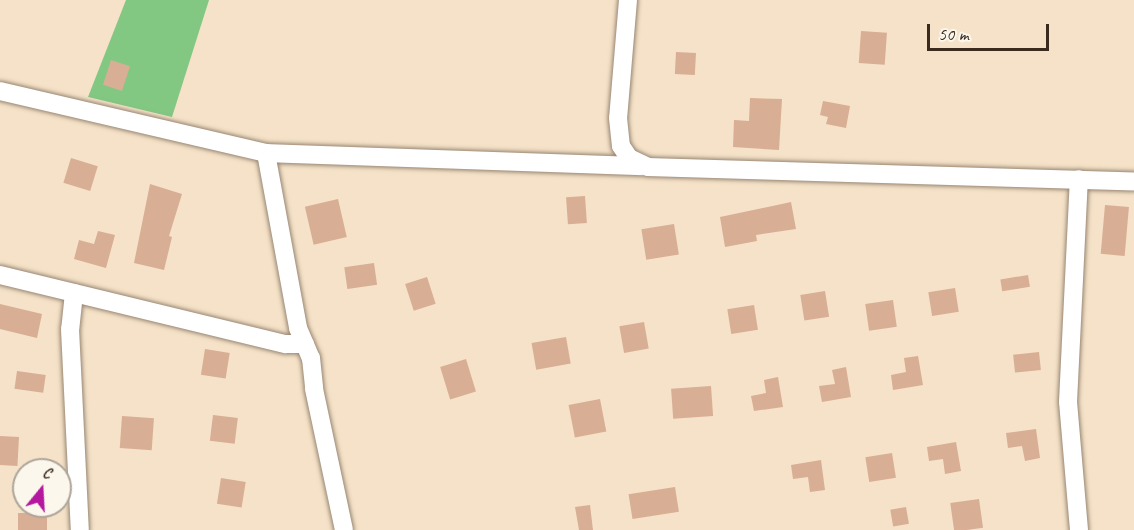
<!DOCTYPE html>
<meta charset="utf-8">
<style>
body{margin:0}
#map{position:relative;width:1134px;height:530px;overflow:hidden;background:#f5e2c8;font-family:Caveat,sans-serif}
div>[style]{position:absolute}
.green>*{inset:0;background:#82c782}
.building>*{inset:0;background:#d8ae94;transform-origin:0 0}
.roads{filter:drop-shadow(0 0 2px #988673) drop-shadow(0 0 2px #988673)}
.minor>*{height:18px;margin:-9px;padding:0 9px;transform-origin:9px;border-radius:9px;background:#fff}
span{translate:-50% -50%;white-space:nowrap;text-align:center;line-height:1.15;-webkit-text-stroke:6px #fbf7ec;paint-order:stroke}
.north{position:absolute;left:12px;top:458px;width:60px;height:60px;box-sizing:border-box;background:#fbf7ec;border:2px solid #aea59a;border-radius:50%;rotate:18deg;font-size:16px;font-weight:700;line-height:24px;text-align:center;color:#3b2a1e}
.north::after{content:'';display:block;margin:auto;width:21px;height:27px;background:#b5179e;clip-path:polygon(50% 0,100% 100%,50% 72%,0 100%)}
.scale{position:absolute;left:927px;top:24px;width:122px;height:27px;box-sizing:border-box;border:3px solid #3b2a1e;border-top:0;padding-left:8px;font-size:18px;line-height:21px;white-space:nowrap;color:#3b2a1e;-webkit-text-stroke:4px #fbf7ec;paint-order:stroke}
</style>
<div id="map">
<div class="green">
<i style="clip-path:polygon(126px 0,209px 0,172px 117px,88px 97px)"></i>
</div>
<div class="building">
<i style="left:861px;top:31px;width:26px;height:32px;rotate:4deg"></i>
<i style="left:676px;top:52px;width:20px;height:22px;rotate:3deg"></i>
<i style="left:111px;top:60px;width:20px;height:26px;rotate:18deg"></i>
<i style="clip-path:polygon(750px 98px,782px 99px,779px 150px,733px 147px,734px 120px,749px 121px)"></i>
<i style="clip-path:polygon(823px 101px,850px 106px,846px 128px,826px 124px,828px 117px,820px 115px)"></i>
<i style="left:71px;top:158px;width:28px;height:26px;rotate:17deg"></i>
<i style="clip-path:polygon(150px 184px,182px 194px,169px 236px,172px 237px,164px 270px,134px 263px)"></i>
<i style="left:585px;top:196px;width:27px;height:19px;rotate:86deg"></i>
<i style="left:338px;top:199px;width:39px;height:34px;rotate:77deg"></i>
<i style="clip-path:polygon(791px 202px,796px 229px,756px 235px,757px 241px,725px 247px,720px 217px)"></i>
<i style="left:1105px;top:205px;width:24px;height:49px;rotate:5deg"></i>
<i style="left:674px;top:224px;width:31px;height:33px;rotate:81deg"></i>
<i style="clip-path:polygon(98px 231px,115px 235px,106px 268px,74px 259px,79px 240px,94px 244px)"></i>
<i style="left:374px;top:263px;width:22px;height:30px;rotate:82deg"></i>
<i style="left:1028px;top:275px;width:12px;height:28px;rotate:81deg"></i>
<i style="left:427px;top:277px;width:28px;height:23px;rotate:72deg"></i>
<i style="left:955px;top:288px;width:24px;height:27px;rotate:81deg"></i>
<i style="left:825px;top:291px;width:26px;height:25px;rotate:81deg"></i>
<i style="left:893px;top:300px;width:27px;height:28px;rotate:82deg"></i>
<i style="clip-path:polygon(0 304px,42px 314px,37px 338px,0 329px)"></i>
<i style="left:754px;top:305px;width:25px;height:27px;rotate:81deg"></i>
<i style="left:644px;top:322px;width:27px;height:25px;rotate:80deg"></i>
<i style="left:566px;top:337px;width:27px;height:35px;rotate:80deg"></i>
<i style="left:205px;top:349px;width:25px;height:26px;rotate:9deg"></i>
<i style="left:1039px;top:352px;width:18px;height:26px;rotate:84deg"></i>
<i style="clip-path:polygon(918px 356px,923px 385px,893px 390px,891px 375px,906px 372px,904px 358px)"></i>
<i style="left:466px;top:359px;width:34px;height:27px;rotate:73deg"></i>
<i style="clip-path:polygon(846px 367px,851px 397px,822px 402px,819px 386px,835px 384px,832px 370px)"></i>
<i style="left:17px;top:371px;width:29px;height:18px;rotate:8deg"></i>
<i style="clip-path:polygon(778px 377px,783px 407px,754px 411px,751px 396px,766px 393px,764px 380px)"></i>
<i style="left:711px;top:386px;width:30px;height:40px;rotate:86deg"></i>
<i style="left:600px;top:399px;width:33px;height:32px;rotate:79deg"></i>
<i style="left:213px;top:415px;width:25px;height:26px;rotate:7deg"></i>
<i style="left:122px;top:416px;width:32px;height:32px;rotate:4deg"></i>
<i style="clip-path:polygon(1036px 429px,1040px 458px,1025px 461px,1022px 446px,1008px 448px,1006px 433px)"></i>
<i style="left:0;top:436px;width:19px;height:29px;rotate:3deg"></i>
<i style="clip-path:polygon(956px 442px,961px 471px,945px 474px,943px 459px,929px 461px,927px 447px)"></i>
<i style="left:892px;top:453px;width:25px;height:27px;rotate:81deg"></i>
<i style="clip-path:polygon(821px 460px,825px 490px,810px 492px,808px 477px,793px 479px,791px 465px)"></i>
<i style="left:221px;top:478px;width:25px;height:26px;rotate:9deg"></i>
<i style="left:675px;top:487px;width:25px;height:47px;rotate:81deg"></i>
<i style="left:979px;top:499px;width:29px;height:29px;rotate:82deg"></i>
<i style="clip-path:polygon(590px 505px,593px 530px,579px 530px,575px 507px)"></i>
<i style="left:906px;top:507px;width:17px;height:16px;rotate:80deg"></i>
<i style="left:47px;top:513px;width:17px;height:29px;rotate:90deg"></i>
</div>
<div class="roads">
<div class="minor">
<i style="left:628px;top:0;width:118px;rotate:94.8deg"></i>
<i style="left:618px;top:118px;width:28px;rotate:84deg"></i>
<i style="left:621px;top:146px;width:14px;rotate:56deg"></i>
<i style="left:629px;top:158px;width:21px;rotate:25deg"></i>
<i style="left:648px;top:167px;width:486px;rotate:1.7deg"></i>
<i style="left:0;top:91px;width:273px;rotate:13.1deg"></i>
<i style="left:266px;top:153px;width:376px;rotate:2deg"></i>
<i style="left:266px;top:153px;width:178px;rotate:79.6deg"></i>
<i style="left:298px;top:328px;width:33px;rotate:67deg"></i>
<i style="left:311px;top:358px;width:31px;rotate:84deg"></i>
<i style="left:314px;top:389px;width:144px;rotate:78deg"></i>
<i style="left:0;top:275px;width:294px;rotate:13.6deg"></i>
<i style="left:286px;top:344px;width:19px"></i>
<i style="left:74px;top:293px;width:36px;rotate:96deg"></i>
<i style="left:70px;top:329px;width:201px;rotate:87.2deg"></i>
<i style="left:1079px;top:530px;width:128px;rotate:-94.9deg"></i>
<i style="left:1068px;top:402px;width:223px;rotate:-87.2deg"></i>
</div>
</div>
<div class="north">С</div>
<div class="scale">50 m</div>
</div>
